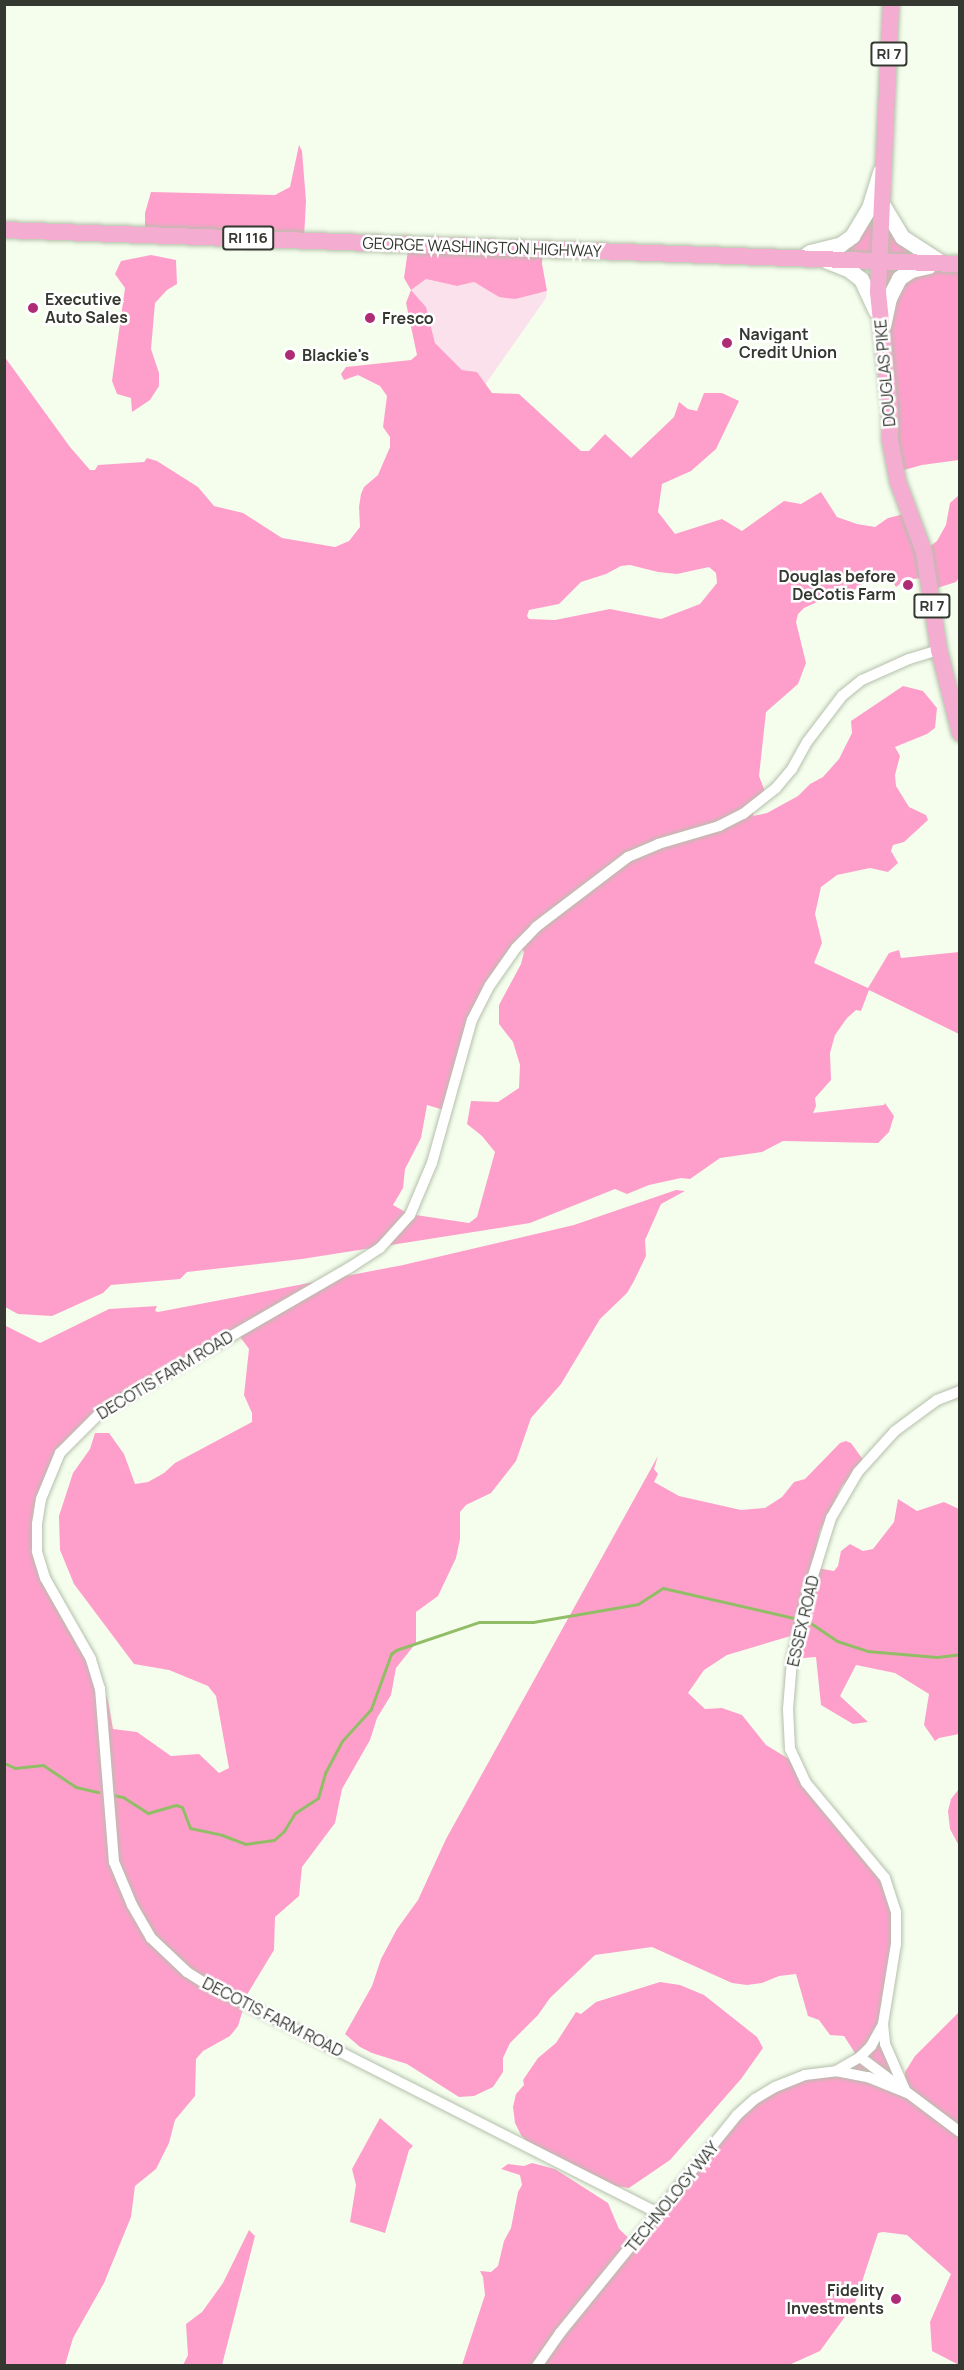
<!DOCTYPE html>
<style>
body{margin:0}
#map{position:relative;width:964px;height:2370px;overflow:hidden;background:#f5feed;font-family:Manrope,sans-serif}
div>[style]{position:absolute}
.green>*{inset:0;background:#fbe1ec}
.forest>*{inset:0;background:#fe9fcb}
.stream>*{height:3px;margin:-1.5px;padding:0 1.5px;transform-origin:1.5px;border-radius:1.5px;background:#92bd67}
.roads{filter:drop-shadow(0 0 2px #b5c0ab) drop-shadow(0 0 2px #b5c0ab)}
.minor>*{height:10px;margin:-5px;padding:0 5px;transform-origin:5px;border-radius:5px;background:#fff}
.secondary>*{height:15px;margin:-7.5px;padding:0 7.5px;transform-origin:7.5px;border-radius:7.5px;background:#fff}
.primary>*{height:16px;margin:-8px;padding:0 8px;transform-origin:8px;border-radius:8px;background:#f4add0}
.dots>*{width:16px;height:16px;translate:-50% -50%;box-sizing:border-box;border:3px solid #fff;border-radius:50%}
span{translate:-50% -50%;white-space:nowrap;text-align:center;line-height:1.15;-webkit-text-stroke:5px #fff;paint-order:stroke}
.shield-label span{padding:2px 4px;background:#fff;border:2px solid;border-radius:4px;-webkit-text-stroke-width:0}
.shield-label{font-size:15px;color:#343830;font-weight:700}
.street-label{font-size:16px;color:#343830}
.poi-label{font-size:16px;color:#343830;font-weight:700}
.left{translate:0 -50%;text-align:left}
.right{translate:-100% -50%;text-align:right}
.frame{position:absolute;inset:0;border:6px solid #343830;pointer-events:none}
</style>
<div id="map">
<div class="green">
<i style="clip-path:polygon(426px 279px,457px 286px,474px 282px,499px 297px,546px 292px,547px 288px,546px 298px,485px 385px,477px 372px,462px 370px,435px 343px,426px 307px,411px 290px)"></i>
</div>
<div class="forest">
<i style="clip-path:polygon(299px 145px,302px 151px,306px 201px,304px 238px,145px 231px,145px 213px,151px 192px,275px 195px,290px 187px)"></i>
<i style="clip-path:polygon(868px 210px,943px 259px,959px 259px,959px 460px,922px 465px,904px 470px,895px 441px,878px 258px,812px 253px,847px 242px)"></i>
<i style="clip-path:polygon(evenodd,409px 243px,543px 247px,542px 264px,547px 291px,515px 299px,499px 297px,474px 282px,457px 286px,426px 279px,411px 290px,426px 307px,435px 343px,462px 370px,477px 372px,492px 393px,519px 394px,581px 451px,589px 451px,605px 434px,631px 458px,674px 417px,679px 402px,688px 409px,697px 411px,704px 393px,722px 393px,739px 401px,716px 449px,691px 471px,662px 484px,658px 512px,675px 534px,722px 519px,742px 531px,784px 501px,801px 504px,821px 492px,837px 517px,857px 524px,875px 527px,888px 518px,912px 512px,925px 550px,937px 541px,946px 525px,950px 503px,959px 495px,960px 576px,956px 582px,934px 589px,929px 577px,905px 580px,896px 587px,890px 577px,869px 581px,858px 586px,848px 598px,826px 598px,804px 608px,798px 614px,796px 622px,806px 663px,798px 684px,766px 712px,759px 776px,767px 797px,754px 805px,753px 816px,767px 813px,798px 796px,810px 784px,823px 777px,839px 759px,852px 733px,851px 721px,903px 686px,923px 691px,937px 708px,935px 728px,927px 734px,895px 747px,900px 756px,895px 775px,896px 786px,909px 807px,926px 815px,928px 820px,904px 842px,893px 845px,891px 851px,898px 863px,888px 872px,870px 868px,837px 875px,821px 887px,815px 914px,822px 943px,814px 963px,868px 988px,889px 953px,899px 950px,901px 958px,959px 952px,959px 1034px,869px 990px,861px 1011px,856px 1010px,847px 1018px,835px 1035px,830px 1053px,831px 1080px,815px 1098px,816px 1106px,813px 1113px,884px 1105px,885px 1103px,894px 1116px,889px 1132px,878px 1143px,783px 1141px,762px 1152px,720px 1158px,690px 1179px,681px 1178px,649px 1185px,627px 1194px,615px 1189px,530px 1223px,302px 1259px,187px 1272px,180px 1279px,111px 1285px,103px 1293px,52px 1316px,18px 1314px,5px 1307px,4px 356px,70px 447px,90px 470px,95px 470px,98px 465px,144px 462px,147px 458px,157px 461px,198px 487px,214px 506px,243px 513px,282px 538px,335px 547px,349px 541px,360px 527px,359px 507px,361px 494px,364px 487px,378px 475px,390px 447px,390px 437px,383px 427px,387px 396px,380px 386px,358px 375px,344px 380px,341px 374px,346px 367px,411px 360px,417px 355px,406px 303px,411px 290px,404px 278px,409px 243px,630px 565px,658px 572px,677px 574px,709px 567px,716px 573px,717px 583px,700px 604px,661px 619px,610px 609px,555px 620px,529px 619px,527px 616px,529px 610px,559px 604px,581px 582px,606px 574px,621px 566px,630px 565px,409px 243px,519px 944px,524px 952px,521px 964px,499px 1005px,499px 1024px,513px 1042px,520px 1065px,519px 1088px,498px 1102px,471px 1101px,467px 1124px,482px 1136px,495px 1152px,477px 1217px,469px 1223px,409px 1214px,393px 1205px,403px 1188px,405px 1169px,421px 1138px,427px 1105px,447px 1111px,488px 988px,519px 944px)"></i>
<i style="clip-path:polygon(151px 255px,176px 260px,177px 284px,167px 290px,155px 303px,151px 349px,159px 373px,159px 386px,150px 400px,132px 412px,131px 398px,117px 394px,112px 381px,125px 288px,115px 274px,121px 261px)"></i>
<i style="clip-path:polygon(evenodd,676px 1190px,685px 1191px,661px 1204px,645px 1240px,646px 1256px,634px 1281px,627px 1293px,600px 1319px,561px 1384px,531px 1418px,516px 1461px,491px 1493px,466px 1505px,460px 1512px,460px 1539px,456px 1558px,438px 1596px,416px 1612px,416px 1643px,396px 1668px,391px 1695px,377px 1718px,370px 1740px,342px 1789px,335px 1823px,302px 1867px,299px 1896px,275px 1917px,274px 1950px,248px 1993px,238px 2026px,230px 2036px,203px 2051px,196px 2059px,195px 2096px,175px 2120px,169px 2143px,156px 2169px,135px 2186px,131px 2217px,104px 2283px,73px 2338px,65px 2365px,5px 2365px,4px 1325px,40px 1343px,109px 1309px,157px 1306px,155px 1311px,158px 1312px,403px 1265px,574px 1225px,676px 1190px,238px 1334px,249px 1349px,244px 1395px,252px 1413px,252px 1422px,175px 1463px,164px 1473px,148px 1482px,135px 1484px,124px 1454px,109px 1433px,95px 1433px,90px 1449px,73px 1473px,59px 1516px,60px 1550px,74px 1584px,134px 1664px,169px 1670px,208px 1686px,216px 1696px,229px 1768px,219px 1773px,199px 1754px,171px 1756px,137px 1732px,113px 1729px,108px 1701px,97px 1671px,46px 1569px,39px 1545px,47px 1476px,95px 1413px,238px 1334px)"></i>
<i style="clip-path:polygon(846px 1441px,851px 1443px,864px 1461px,842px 1486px,820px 1531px,812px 1567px,834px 1571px,838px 1566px,841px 1551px,850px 1544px,863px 1551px,873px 1549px,894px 1522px,898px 1499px,917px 1511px,944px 1502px,959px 1509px,959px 1734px,939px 1738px,935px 1741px,924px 1725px,929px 1694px,895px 1673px,856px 1665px,840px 1696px,868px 1722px,853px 1724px,821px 1705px,816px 1657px,791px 1659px,794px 1635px,727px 1655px,704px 1670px,688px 1693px,705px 1709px,722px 1708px,742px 1715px,766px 1745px,789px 1759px,891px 1893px,892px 1948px,877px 2032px,905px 2093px,905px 2072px,915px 2056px,959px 2012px,959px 2365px,932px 2351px,930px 2322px,951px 2274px,907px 2235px,883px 2232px,878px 2233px,855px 2303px,820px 2351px,789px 2365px,462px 2365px,485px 2295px,483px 2277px,480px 2271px,491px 2272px,498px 2266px,504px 2241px,511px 2228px,518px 2192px,522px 2185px,520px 2175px,501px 2169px,508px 2164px,524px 2166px,532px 2163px,555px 2169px,608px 2203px,619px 2229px,633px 2242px,742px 2111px,773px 2089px,842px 2066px,855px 2053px,844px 2036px,830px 2035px,819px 2020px,808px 2016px,796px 1974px,779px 1976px,762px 1983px,747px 1985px,732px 1983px,652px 1947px,595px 1955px,550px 1998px,538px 2015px,510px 2043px,503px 2058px,503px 2072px,493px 2087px,474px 2096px,459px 2097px,407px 2064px,372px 2053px,360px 2047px,345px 2034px,372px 1986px,381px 1959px,397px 1929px,418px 1900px,446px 1839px,658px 1456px,654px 1469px,658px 1474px,654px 1482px,679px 1496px,741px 1510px,765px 1508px,782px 1497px,794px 1482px,805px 1479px,840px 1443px)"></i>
<i style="clip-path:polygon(959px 1789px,959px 1846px,950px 1829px,948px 1811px,951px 1799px)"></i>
<i style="clip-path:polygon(660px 1982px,680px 1985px,704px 1995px,757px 2037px,763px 2048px,741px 2079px,670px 2160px,629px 2188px,608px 2185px,529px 2144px,521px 2135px,515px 2123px,513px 2107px,516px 2094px,524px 2085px,523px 2080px,538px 2058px,556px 2043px,576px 2012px,581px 2014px,596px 2002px)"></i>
<i style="clip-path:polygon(380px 2118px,413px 2146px,409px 2150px,385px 2233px,350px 2222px,356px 2185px,352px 2169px)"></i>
<i style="clip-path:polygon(249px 2230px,255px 2236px,222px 2365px,183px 2365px,188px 2355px,186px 2324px,202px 2312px,223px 2283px)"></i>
</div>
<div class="stream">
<i style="left:809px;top:1622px;width:34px;rotate:34deg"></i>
<i style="left:837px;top:1641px;width:32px;rotate:18deg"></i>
<i style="left:867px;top:1651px;width:70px;rotate:4.9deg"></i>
<i style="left:937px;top:1657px;width:23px;rotate:-7deg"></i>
<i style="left:4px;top:1763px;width:12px;rotate:24deg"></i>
<i style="left:15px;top:1768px;width:28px;rotate:-6deg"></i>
<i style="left:43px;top:1765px;width:40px;rotate:34deg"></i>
<i style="left:76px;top:1787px;width:23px;rotate:13deg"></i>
<i style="left:113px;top:1795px;width:10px;rotate:11deg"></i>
<i style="left:123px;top:1797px;width:30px;rotate:33deg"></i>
<i style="left:148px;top:1813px;width:29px;rotate:-16deg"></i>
<i style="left:176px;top:1805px;width:6px;rotate:18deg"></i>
<i style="left:182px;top:1807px;width:22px;rotate:69deg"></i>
<i style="left:190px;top:1828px;width:33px;rotate:12deg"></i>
<i style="left:222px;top:1835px;width:25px;rotate:21deg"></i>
<i style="left:245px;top:1844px;width:29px;rotate:-8deg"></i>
<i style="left:274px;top:1840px;width:13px;rotate:-42deg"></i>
<i style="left:284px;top:1831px;width:21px;rotate:-59deg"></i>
<i style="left:295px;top:1813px;width:27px;rotate:-33deg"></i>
<i style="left:318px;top:1798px;width:26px;rotate:-74deg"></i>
<i style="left:325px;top:1773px;width:36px;rotate:-62deg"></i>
<i style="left:342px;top:1741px;width:43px;rotate:-47.8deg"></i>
<i style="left:371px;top:1709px;width:59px;rotate:-70deg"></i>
<i style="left:391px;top:1654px;width:6px;rotate:-39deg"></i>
<i style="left:396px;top:1650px;width:88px;rotate:-18.6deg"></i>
<i style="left:479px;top:1622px;width:54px"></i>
<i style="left:533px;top:1622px;width:107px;rotate:-9.7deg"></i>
<i style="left:638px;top:1604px;width:30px;rotate:-33deg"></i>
<i style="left:663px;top:1588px;width:134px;rotate:12.9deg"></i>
</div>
<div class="roads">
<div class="minor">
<i style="left:883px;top:2024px;width:20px;rotate:84deg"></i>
<i style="left:885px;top:2044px;width:50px;rotate:66.5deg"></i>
<i style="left:860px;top:2057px;width:125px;rotate:36.9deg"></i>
<i style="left:836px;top:2071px;width:28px;rotate:-30deg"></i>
<i style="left:860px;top:2057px;width:16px;rotate:-45deg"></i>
<i style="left:871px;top:2046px;width:25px;rotate:-61deg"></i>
<i style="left:883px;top:2024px;width:81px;rotate:-80.8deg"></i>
<i style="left:896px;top:1944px;width:32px;rotate:-90deg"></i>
<i style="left:896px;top:1912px;width:36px;rotate:-108deg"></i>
<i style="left:885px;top:1878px;width:124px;rotate:-129.7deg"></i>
<i style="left:806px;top:1783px;width:38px;rotate:-115deg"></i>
<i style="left:790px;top:1749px;width:40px;rotate:-92.9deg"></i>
<i style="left:788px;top:1709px;width:49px;rotate:-85.3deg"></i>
<i style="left:792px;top:1660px;width:67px;rotate:-77deg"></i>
<i style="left:807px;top:1595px;width:81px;rotate:-72.7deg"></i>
<i style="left:831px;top:1518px;width:53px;rotate:-59.6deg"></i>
<i style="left:858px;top:1472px;width:55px;rotate:-47.9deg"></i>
<i style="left:895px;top:1431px;width:52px;rotate:-36.4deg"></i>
<i style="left:937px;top:1400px;width:25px;rotate:-21deg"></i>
<i style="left:658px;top:2213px;width:507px;rotate:-153.13deg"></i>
<i style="left:206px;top:1984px;width:22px;rotate:-148deg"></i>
<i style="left:187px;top:1972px;width:50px;rotate:-136.6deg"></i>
<i style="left:151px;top:1938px;width:38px;rotate:-120deg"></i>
<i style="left:132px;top:1905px;width:47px;rotate:-112.7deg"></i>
<i style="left:114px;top:1862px;width:174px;rotate:-94.6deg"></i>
<i style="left:100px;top:1689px;width:31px;rotate:-107deg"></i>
<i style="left:91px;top:1659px;width:93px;rotate:-119.6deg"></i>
<i style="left:45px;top:1578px;width:28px;rotate:-107deg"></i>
<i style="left:37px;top:1551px;width:27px;rotate:-90deg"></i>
<i style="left:37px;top:1524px;width:25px;rotate:-81deg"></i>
<i style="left:41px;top:1499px;width:50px;rotate:-67.6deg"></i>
<i style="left:60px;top:1453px;width:59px;rotate:-45deg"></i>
<i style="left:102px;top:1411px;width:285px;rotate:-30.1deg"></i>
<i style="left:349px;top:1268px;width:37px;rotate:-33deg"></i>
<i style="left:380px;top:1248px;width:45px;rotate:-47.7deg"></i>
<i style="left:410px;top:1215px;width:56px;rotate:-67.1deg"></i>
<i style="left:432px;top:1163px;width:148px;rotate:-74.4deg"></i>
<i style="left:472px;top:1020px;width:39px;rotate:-63deg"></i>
<i style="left:490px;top:985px;width:45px;rotate:-54.9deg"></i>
<i style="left:516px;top:948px;width:29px;rotate:-46deg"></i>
<i style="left:536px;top:927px;width:116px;rotate:-37.3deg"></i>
<i style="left:628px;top:857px;width:33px;rotate:-23deg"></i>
<i style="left:658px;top:844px;width:64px;rotate:-16.4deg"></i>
<i style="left:719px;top:826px;width:27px;rotate:-27deg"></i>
<i style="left:743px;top:814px;width:42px;rotate:-38.2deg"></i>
<i style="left:776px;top:788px;width:25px;rotate:-50deg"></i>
<i style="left:792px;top:769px;width:31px;rotate:-61deg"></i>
<i style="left:807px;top:742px;width:58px;rotate:-52.7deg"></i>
<i style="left:842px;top:696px;width:26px;rotate:-39deg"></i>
<i style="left:862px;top:680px;width:51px;rotate:-24.1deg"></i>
<i style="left:909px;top:659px;width:31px;rotate:-17deg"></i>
<i style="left:537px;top:2366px;width:40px;rotate:-55.1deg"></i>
<i style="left:560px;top:2333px;width:281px;rotate:-50.9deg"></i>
<i style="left:737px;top:2115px;width:24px;rotate:-42deg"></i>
<i style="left:755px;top:2099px;width:23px;rotate:-31deg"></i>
<i style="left:775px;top:2087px;width:32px;rotate:-22deg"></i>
<i style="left:805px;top:2075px;width:31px;rotate:-7deg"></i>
<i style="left:836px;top:2071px;width:33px;rotate:11deg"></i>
<i style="left:868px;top:2077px;width:42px;rotate:22.3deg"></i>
</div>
<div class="secondary">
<i style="left:881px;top:202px;width:41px;rotate:59deg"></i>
<i style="left:902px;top:237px;width:48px;rotate:33deg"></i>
<i style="left:802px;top:258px;width:10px;rotate:-37deg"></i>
<i style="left:810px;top:252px;width:32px;rotate:-14deg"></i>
<i style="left:841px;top:244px;width:14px;rotate:-36deg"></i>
<i style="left:852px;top:236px;width:33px;rotate:-59deg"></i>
<i style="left:869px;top:208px;width:38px;rotate:-73deg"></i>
<i style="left:827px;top:261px;width:22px;rotate:21deg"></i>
<i style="left:848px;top:269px;width:16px;rotate:38deg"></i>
<i style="left:861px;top:279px;width:35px;rotate:65deg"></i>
<i style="left:883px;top:326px;width:29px;rotate:-78deg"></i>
<i style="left:889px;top:298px;width:22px;rotate:-63deg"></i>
<i style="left:899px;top:278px;width:14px;rotate:-34deg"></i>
<i style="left:911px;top:270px;width:18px;rotate:-13deg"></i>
</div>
<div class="primary">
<i style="left:891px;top:4px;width:288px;rotate:92.6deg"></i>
<i style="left:878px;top:292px;width:120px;rotate:84.2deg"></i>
<i style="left:890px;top:411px;width:29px;rotate:90deg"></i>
<i style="left:890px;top:440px;width:43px;rotate:79.2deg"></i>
<i style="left:898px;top:482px;width:75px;rotate:69.6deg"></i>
<i style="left:924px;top:552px;width:99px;rotate:81.3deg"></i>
<i style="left:939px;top:650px;width:86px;rotate:75.8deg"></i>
<i style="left:4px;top:230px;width:957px;rotate:2.04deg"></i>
</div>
</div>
<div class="dots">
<i style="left:33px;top:308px;background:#ae2b75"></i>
<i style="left:370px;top:318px;background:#ae2b75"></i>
<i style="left:727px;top:343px;background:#ae2b75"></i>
<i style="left:290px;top:355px;background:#ae2b75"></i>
<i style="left:908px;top:585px;background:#ae2b75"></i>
<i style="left:896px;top:2299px;background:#ae2b75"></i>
</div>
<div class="shield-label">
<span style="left:889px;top:54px">RI 7</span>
<span style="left:248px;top:238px">RI 116</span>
<span style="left:932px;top:606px">RI 7</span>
</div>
<div class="street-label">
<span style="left:482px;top:247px;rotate:2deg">GEORGE WASHINGTON HIGHWAY</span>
<span style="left:885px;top:373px;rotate:-95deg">DOUGLAS PIKE</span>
<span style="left:165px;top:1375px;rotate:-31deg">DECOTIS FARM ROAD</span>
<span style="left:803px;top:1621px;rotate:-77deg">ESSEX ROAD</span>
<span style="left:273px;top:2017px;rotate:27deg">DECOTIS FARM ROAD</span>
<span style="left:672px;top:2197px;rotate:-51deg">TECHNOLOGY WAY</span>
</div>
<div class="poi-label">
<span class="left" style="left:45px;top:308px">Executive<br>Auto Sales</span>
<span class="left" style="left:382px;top:318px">Fresco</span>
<span class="left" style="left:739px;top:343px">Navigant<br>Credit Union</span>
<span class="left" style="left:302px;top:355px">Blackie's</span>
<span class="right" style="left:896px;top:585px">Douglas before<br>DeCotis Farm</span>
<span class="right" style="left:884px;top:2299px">Fidelity<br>Investments</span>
</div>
<div class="frame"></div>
</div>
